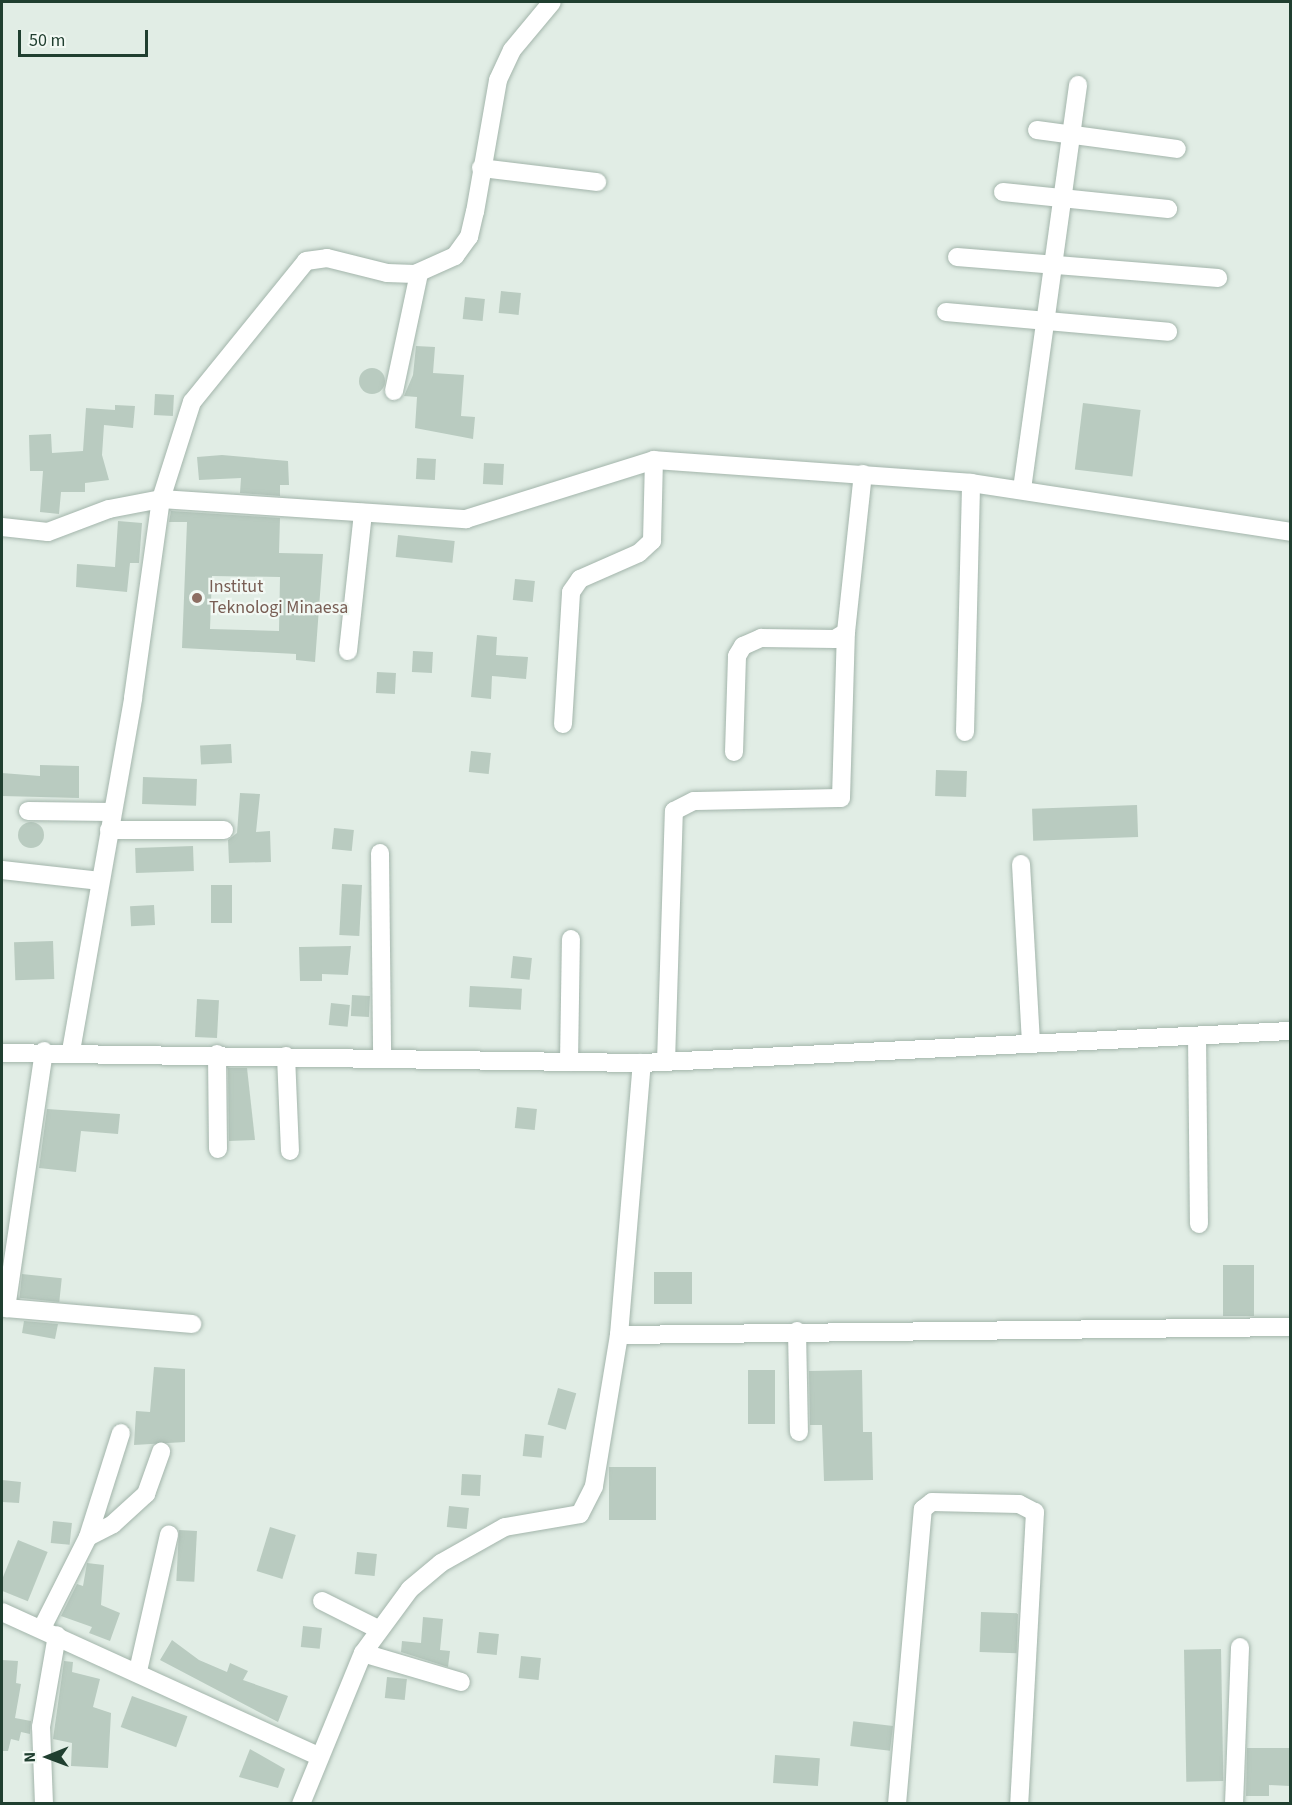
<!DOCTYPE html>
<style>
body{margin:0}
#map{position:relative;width:1292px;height:1805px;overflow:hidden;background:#e1ede5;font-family:"Source Sans 3",sans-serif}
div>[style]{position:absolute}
.building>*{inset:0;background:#b9cbc0;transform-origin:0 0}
.round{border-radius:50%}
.roads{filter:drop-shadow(0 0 2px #a3b5ab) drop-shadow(0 0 2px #a3b5ab)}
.street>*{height:18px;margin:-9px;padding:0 9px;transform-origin:9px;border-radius:9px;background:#fff}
.dots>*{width:16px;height:16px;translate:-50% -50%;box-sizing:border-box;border:3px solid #f2f9f4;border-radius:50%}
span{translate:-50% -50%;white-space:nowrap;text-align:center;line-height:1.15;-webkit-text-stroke:4.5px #f2f9f4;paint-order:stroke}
.education-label{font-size:18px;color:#785e54}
.left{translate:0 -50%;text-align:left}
.frame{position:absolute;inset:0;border:3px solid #203f30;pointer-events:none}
.north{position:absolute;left:18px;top:1727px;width:60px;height:60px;-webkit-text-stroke:4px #f2f9f4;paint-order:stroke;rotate:269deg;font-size:16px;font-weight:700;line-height:24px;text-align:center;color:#203f30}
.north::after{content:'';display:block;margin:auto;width:21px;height:27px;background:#203f30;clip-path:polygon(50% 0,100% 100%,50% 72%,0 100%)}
.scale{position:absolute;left:18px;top:30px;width:130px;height:27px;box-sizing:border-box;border:3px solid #203f30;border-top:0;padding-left:8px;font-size:18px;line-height:21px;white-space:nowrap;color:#203f30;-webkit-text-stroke:4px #f2f9f4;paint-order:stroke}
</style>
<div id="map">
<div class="building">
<i style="left:501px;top:291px;width:20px;height:22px;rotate:6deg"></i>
<i style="left:465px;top:297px;width:20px;height:22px;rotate:6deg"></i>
<i style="clip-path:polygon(416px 346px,435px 347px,433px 373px,464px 375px,461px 416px,475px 417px,473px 439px,415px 428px,417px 397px,404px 396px,413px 375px)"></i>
<i class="round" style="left:359px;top:368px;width:26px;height:26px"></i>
<i style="left:155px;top:394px;width:19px;height:21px;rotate:3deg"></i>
<i style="left:1083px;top:403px;width:58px;height:67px;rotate:7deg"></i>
<i style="clip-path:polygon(115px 405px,135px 406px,133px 428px,104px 425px,102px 455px,109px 480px,85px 483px,85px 492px,61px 492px,59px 514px,40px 512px,43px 471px,30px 471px,29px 435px,51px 434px,52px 453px,83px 451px,86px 408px,115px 410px)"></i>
<i style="clip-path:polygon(222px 455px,288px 461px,289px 485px,280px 485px,280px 496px,240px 493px,241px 478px,199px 480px,197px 457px)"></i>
<i style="left:417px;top:458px;width:19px;height:21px;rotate:3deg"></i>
<i style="left:484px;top:463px;width:20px;height:21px;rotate:3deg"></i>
<i style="clip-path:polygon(evenodd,171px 511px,280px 518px,279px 553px,323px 554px,315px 662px,296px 660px,296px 654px,182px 648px,187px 522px,169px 522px,171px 511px,212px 576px,280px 577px,279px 631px,210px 629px,212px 576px)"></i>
<i style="clip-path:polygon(118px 521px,142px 523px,139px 563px,130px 563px,127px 592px,76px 587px,77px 564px,115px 567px)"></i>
<i style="left:398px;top:535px;width:57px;height:22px;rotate:6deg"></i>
<i style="left:515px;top:579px;width:20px;height:21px;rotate:6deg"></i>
<i style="clip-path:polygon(477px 635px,497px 637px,496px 655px,528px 657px,526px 679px,492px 676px,491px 699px,471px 697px)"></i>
<i style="left:413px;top:651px;width:20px;height:21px;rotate:3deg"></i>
<i style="left:377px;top:672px;width:19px;height:21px;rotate:3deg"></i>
<i style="left:231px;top:744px;width:19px;height:31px;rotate:87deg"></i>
<i style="left:471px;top:751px;width:20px;height:21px;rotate:6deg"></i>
<i style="clip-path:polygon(40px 765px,79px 766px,79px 798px,2px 796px,2px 773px,40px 776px)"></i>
<i style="left:936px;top:770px;width:31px;height:26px;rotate:2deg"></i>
<i style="left:143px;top:777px;width:54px;height:27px;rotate:2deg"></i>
<i style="clip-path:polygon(240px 793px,260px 794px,256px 832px,270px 831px,271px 862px,229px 863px,228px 840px,237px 833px)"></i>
<i style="left:1137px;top:805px;width:32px;height:105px;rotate:88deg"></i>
<i class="round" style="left:18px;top:822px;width:26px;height:26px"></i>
<i style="left:334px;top:828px;width:20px;height:21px;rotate:6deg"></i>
<i style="left:193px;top:846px;width:25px;height:58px;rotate:88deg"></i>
<i style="left:342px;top:884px;width:20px;height:51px;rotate:3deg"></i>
<i style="left:211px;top:885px;width:21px;height:38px"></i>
<i style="left:154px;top:905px;width:20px;height:24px;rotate:87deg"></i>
<i style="left:53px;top:941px;width:38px;height:39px;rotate:88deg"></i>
<i style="clip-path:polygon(351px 946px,348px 975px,322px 974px,322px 981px,300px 981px,299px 947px)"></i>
<i style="left:513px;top:956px;width:19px;height:22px;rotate:6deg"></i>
<i style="left:470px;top:986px;width:52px;height:21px;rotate:3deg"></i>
<i style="left:352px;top:995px;width:18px;height:21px;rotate:3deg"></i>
<i style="left:197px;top:999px;width:22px;height:38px;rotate:3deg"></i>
<i style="left:331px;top:1003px;width:19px;height:22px;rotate:6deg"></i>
<i style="clip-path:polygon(228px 1068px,247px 1068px,255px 1140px,229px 1141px)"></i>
<i style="left:517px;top:1107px;width:20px;height:21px;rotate:6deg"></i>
<i style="clip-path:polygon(47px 1109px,120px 1114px,118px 1134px,81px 1131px,76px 1172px,39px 1168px)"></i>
<i style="left:1254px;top:1265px;width:51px;height:31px;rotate:90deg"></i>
<i style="left:654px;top:1272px;width:38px;height:32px"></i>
<i style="left:22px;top:1274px;width:40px;height:24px;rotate:6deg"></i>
<i style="clip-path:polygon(24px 1321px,58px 1324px,55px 1339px,22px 1333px)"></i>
<i style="clip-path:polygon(154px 1367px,185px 1369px,185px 1442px,134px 1445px,136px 1411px,150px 1412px)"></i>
<i style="left:748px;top:1370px;width:27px;height:54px"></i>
<i style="clip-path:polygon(862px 1370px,863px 1432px,872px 1432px,873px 1480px,824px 1481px,822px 1425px,810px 1425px,809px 1371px)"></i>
<i style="left:558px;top:1388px;width:19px;height:38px;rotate:16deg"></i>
<i style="left:525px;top:1434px;width:19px;height:22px;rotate:6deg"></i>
<i style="left:609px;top:1467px;width:47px;height:53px"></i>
<i style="left:462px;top:1474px;width:19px;height:21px;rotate:3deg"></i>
<i style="clip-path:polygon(2px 1480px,21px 1482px,19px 1503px,2px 1502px)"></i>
<i style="left:449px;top:1506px;width:20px;height:21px;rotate:6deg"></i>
<i style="left:53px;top:1521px;width:19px;height:22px;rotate:6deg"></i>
<i style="left:270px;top:1527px;width:27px;height:46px;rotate:17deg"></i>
<i style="left:179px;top:1530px;width:18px;height:51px;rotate:3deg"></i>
<i style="left:18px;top:1540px;width:32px;height:53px;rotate:22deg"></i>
<i style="left:357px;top:1552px;width:20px;height:22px;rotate:6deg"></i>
<i style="clip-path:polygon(87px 1563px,104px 1565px,101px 1605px,120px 1613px,110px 1641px,89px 1633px,92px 1627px,61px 1616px,77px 1584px,83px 1586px)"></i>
<i style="left:981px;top:1612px;width:37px;height:40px;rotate:2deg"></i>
<i style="clip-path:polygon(423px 1617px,443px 1619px,440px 1650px,450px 1651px,448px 1667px,401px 1652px,402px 1641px,421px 1643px)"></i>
<i style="left:303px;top:1626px;width:19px;height:21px;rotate:6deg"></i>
<i style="left:479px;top:1632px;width:20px;height:21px;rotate:6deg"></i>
<i style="clip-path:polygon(172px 1640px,199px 1660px,227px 1672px,230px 1663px,248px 1671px,243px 1680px,288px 1696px,278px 1722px,160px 1660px)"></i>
<i style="left:1221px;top:1649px;width:132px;height:37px;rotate:89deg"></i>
<i style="left:521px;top:1656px;width:20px;height:22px;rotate:6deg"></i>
<i style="clip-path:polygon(2px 1660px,18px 1661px,16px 1683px,21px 1684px,15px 1718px,31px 1721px,30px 1734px,21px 1732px,19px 1741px,11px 1739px,8px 1751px,2px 1751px)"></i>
<i style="clip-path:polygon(64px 1661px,73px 1662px,72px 1672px,100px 1679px,93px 1707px,111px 1713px,108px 1768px,71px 1766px,72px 1743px,53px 1739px)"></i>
<i style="left:387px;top:1677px;width:20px;height:21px;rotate:6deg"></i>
<i style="left:132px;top:1696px;width:59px;height:33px;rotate:20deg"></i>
<i style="left:893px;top:1726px;width:25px;height:40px;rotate:97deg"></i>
<i style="clip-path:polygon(1247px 1748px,1290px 1748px,1290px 1786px,1269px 1785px,1269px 1796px,1246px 1796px)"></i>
<i style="clip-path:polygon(250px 1749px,285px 1769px,278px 1788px,239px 1777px)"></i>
<i style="left:775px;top:1755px;width:45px;height:28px;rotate:4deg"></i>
</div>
<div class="roads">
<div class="street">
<i style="left:1037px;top:130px;width:141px;rotate:7.7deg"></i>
<i style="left:481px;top:168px;width:117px;rotate:6.9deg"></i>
<i style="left:1003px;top:192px;width:166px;rotate:5.9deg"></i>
<i style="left:957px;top:257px;width:262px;rotate:4.6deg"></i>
<i style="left:946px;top:312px;width:223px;rotate:5.1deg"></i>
<i style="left:394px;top:391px;width:121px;rotate:-78deg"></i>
<i style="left:1022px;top:489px;width:408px;rotate:-82.1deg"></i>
<i style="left:2px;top:527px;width:46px;rotate:6.2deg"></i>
<i style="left:48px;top:532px;width:65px;rotate:-20.7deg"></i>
<i style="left:109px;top:509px;width:53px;rotate:-10.9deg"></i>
<i style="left:161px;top:499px;width:306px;rotate:3.8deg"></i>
<i style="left:466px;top:519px;width:197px;rotate:-17.4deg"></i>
<i style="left:654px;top:460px;width:318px;rotate:4.1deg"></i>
<i style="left:971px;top:483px;width:323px;rotate:8.7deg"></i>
<i style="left:348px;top:651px;width:139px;rotate:-83.8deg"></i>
<i style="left:563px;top:724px;width:132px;rotate:-86.5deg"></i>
<i style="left:571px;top:592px;width:16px;rotate:-55deg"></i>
<i style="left:580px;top:579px;width:64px;rotate:-23.8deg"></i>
<i style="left:639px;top:553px;width:18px;rotate:-43deg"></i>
<i style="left:652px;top:541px;width:81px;rotate:-88.6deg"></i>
<i style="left:965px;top:732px;width:249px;rotate:-88.6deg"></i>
<i style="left:734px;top:752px;width:96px;rotate:-88.2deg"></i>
<i style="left:737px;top:656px;width:12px;rotate:-59deg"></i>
<i style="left:743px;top:646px;width:20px;rotate:-24deg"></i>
<i style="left:761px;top:638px;width:74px;rotate:0.8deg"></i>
<i style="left:835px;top:639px;width:13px;rotate:-32deg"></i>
<i style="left:846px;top:632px;width:159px;rotate:-83.9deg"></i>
<i style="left:28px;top:811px;width:84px;rotate:0.7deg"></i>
<i style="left:109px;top:830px;width:115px"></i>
<i style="left:380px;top:853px;width:205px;rotate:89.4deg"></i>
<i style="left:1021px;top:864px;width:180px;rotate:86.8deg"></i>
<i style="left:2px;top:870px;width:99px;rotate:6.4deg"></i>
<i style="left:1197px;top:1036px;width:188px;rotate:89.4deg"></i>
<i style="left:44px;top:1051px;width:260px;rotate:98.4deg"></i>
<i style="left:6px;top:1308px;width:187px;rotate:4.9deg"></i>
<i style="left:71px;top:1051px;width:358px;rotate:-80deg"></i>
<i style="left:133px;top:698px;width:201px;rotate:-82deg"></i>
<i style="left:161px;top:499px;width:102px;rotate:-72.3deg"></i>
<i style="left:192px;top:402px;width:181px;rotate:-51deg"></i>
<i style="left:306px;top:261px;width:21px;rotate:-8deg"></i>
<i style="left:327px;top:258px;width:62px;rotate:14deg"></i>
<i style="left:387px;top:273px;width:28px;rotate:2deg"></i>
<i style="left:415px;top:274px;width:44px;rotate:-24.2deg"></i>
<i style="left:455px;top:256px;width:24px;rotate:-54deg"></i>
<i style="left:469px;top:237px;width:26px;rotate:-77deg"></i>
<i style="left:475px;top:212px;width:134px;rotate:-80.1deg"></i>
<i style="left:498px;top:80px;width:33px;rotate:-65deg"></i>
<i style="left:512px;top:50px;width:62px;rotate:-50.2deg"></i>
<i style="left:2px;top:1053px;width:640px;rotate:0.9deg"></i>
<i style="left:642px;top:1063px;width:649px;rotate:-2.83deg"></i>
<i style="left:217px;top:1054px;width:95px;rotate:89.4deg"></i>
<i style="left:286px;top:1056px;width:95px;rotate:87.6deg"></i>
<i style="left:569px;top:1062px;width:123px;rotate:-89.1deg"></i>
<i style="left:666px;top:1062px;width:251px;rotate:-88.2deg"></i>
<i style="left:674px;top:811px;width:22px;rotate:-27deg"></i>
<i style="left:694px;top:801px;width:147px;rotate:-1.2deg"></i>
<i style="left:841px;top:798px;width:166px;rotate:-88.3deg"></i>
<i style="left:797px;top:1331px;width:101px;rotate:88.9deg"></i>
<i style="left:619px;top:1335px;width:273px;rotate:-85.2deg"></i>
<i style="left:88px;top:1537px;width:109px;rotate:-72.4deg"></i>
<i style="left:322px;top:1601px;width:60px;rotate:26.6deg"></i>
<i style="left:2px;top:1612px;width:345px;rotate:24.5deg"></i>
<i style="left:42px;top:1628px;width:102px;rotate:-63.2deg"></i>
<i style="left:88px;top:1537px;width:28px;rotate:-27deg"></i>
<i style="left:113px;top:1524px;width:45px;rotate:-42.3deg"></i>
<i style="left:146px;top:1494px;width:45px;rotate:-70.3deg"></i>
<i style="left:363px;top:1653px;width:102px;rotate:16.5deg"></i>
<i style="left:138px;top:1671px;width:140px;rotate:-77.2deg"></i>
<i style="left:44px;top:1804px;width:77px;rotate:-92.2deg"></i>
<i style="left:41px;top:1727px;width:93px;rotate:-80.1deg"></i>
<i style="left:301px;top:1804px;width:163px;rotate:-67.7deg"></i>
<i style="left:363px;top:1653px;width:79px;rotate:-53.7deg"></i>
<i style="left:410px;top:1589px;width:40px;rotate:-40deg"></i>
<i style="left:441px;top:1563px;width:73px;rotate:-29.4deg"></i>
<i style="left:505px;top:1527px;width:76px;rotate:-9.8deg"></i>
<i style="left:580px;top:1514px;width:31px;rotate:-63deg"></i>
<i style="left:594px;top:1486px;width:153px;rotate:-80.6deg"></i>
<i style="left:619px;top:1335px;width:671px;rotate:-0.68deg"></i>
<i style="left:897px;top:1804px;width:296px;rotate:-85deg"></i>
<i style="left:923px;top:1509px;width:11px;rotate:-38deg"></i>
<i style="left:932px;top:1502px;width:87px;rotate:1.3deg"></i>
<i style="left:1019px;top:1504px;width:18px;rotate:27deg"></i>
<i style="left:1035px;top:1512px;width:292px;rotate:93.1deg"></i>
<i style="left:1234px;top:1804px;width:157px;rotate:-87.8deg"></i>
</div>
</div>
<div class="dots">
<i style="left:197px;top:598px;background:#8d6e63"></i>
</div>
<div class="education-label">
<span class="left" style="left:209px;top:598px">Institut<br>Teknologi Minaesa</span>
</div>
<div class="frame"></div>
<div class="north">N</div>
<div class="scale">50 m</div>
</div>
